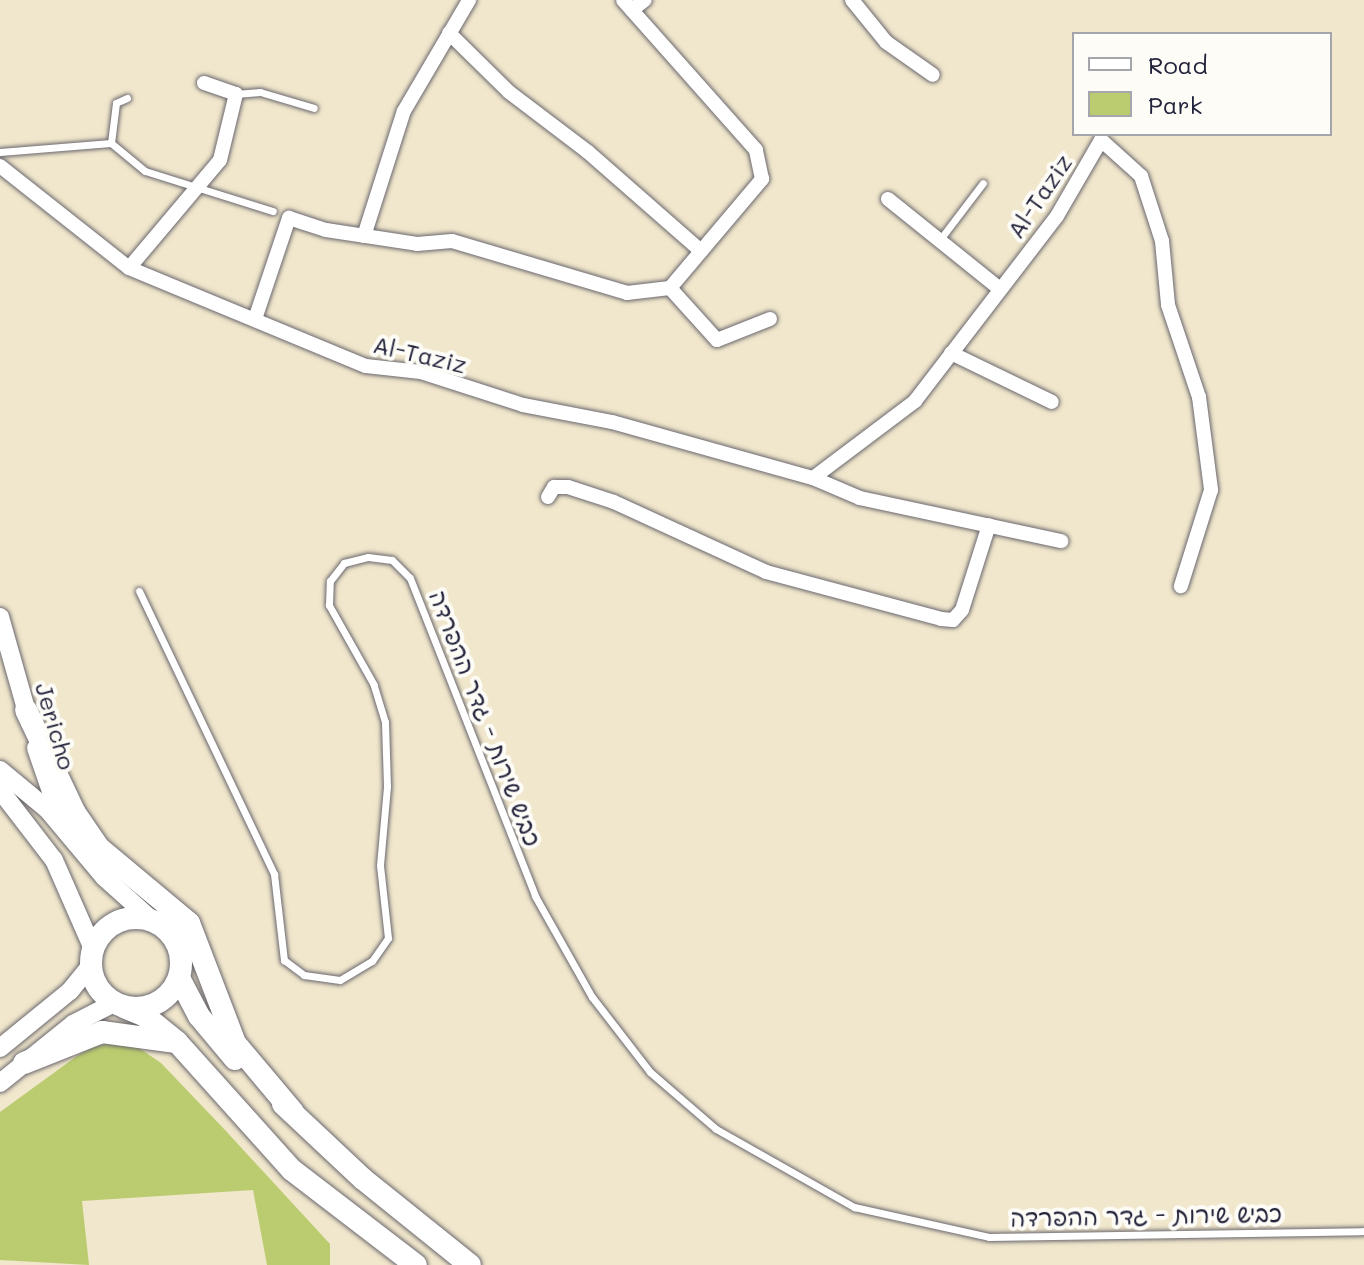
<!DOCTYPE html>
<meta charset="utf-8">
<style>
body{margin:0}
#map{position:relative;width:1364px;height:1265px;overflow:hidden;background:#f1e7cc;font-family:Mali,"Playpen Sans Hebrew",sans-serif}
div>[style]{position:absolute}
.green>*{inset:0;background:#bacc6f}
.roads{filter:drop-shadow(0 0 2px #6a676e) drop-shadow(0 0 2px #6a676e)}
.lane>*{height:7px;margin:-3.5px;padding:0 3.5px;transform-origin:3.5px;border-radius:3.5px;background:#fff}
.street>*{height:14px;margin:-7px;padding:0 7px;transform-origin:7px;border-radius:7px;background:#fff}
.secondary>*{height:18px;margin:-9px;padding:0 9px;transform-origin:9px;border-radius:9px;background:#fff}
.primary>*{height:22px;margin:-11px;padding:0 11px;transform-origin:11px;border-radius:11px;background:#fff}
.primary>.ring{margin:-11px;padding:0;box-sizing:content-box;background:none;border:22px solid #fff;border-radius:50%}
span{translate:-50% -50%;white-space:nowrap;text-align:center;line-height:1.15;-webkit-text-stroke:8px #fdfcf7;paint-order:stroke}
.street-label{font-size:24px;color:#22223b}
.legend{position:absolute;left:1072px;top:32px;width:260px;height:104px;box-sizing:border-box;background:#fdfcf7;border:2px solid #a5a5ac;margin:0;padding:10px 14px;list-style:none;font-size:24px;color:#22223b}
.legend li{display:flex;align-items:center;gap:16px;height:40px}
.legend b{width:40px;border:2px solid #a5a5ac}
</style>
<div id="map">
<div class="green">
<i style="clip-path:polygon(119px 1043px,139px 1048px,161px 1063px,225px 1130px,330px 1244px,330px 1265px,267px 1265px,253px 1190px,82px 1201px,89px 1265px,0 1260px,0 1112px,77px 1056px,94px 1046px)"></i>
</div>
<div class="roads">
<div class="lane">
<i style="left:236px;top:94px;width:24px;rotate:-5deg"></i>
<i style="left:260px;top:92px;width:56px;rotate:16.5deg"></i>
<i style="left:127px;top:98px;width:12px;rotate:156deg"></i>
<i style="left:116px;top:103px;width:40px;rotate:97.1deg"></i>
<i style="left:111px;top:143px;width:44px;rotate:39.5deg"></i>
<i style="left:145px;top:171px;width:134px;rotate:17.4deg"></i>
<i style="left:0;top:152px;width:111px;rotate:-4.6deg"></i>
<i style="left:938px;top:242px;width:74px;rotate:-52.7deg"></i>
<i style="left:139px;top:591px;width:314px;rotate:64.5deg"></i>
<i style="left:274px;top:874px;width:87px;rotate:83.4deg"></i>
<i style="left:284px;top:960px;width:25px;rotate:37deg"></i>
<i style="left:304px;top:975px;width:36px;rotate:8deg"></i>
<i style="left:340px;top:980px;width:37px;rotate:-31deg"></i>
<i style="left:372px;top:961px;width:28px;rotate:-55deg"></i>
<i style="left:388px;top:938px;width:73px;rotate:-96.3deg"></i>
<i style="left:380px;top:865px;width:79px;rotate:-84.9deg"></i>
<i style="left:387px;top:786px;width:64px;rotate:-91.8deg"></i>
<i style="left:385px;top:722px;width:39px;rotate:-107deg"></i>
<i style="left:374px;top:685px;width:92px;rotate:-119.4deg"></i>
<i style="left:329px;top:605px;width:24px;rotate:-88deg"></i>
<i style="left:330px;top:581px;width:23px;rotate:-52deg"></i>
<i style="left:344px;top:563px;width:25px;rotate:-14deg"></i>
<i style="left:368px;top:557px;width:24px;rotate:7deg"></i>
<i style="left:392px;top:560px;width:25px;rotate:45deg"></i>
<i style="left:410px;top:578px;width:342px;rotate:68.5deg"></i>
<i style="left:535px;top:896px;width:116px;rotate:60.6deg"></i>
<i style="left:592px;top:997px;width:95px;rotate:52.3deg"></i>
<i style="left:650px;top:1072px;width:87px;rotate:40.8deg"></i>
<i style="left:716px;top:1129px;width:159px;rotate:29.5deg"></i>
<i style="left:854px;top:1207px;width:138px;rotate:12.5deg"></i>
<i style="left:989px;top:1237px;width:375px;rotate:-0.9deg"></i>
</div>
<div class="street">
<i style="left:852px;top:0;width:54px;rotate:51deg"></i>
<i style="left:886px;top:42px;width:57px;rotate:35.1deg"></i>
<i style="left:632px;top:10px;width:16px;rotate:-38deg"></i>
<i style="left:449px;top:33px;width:84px;rotate:44.5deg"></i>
<i style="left:509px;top:92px;width:99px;rotate:37.2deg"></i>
<i style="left:588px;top:152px;width:150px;rotate:41.2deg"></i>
<i style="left:0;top:166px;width:164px;rotate:38.3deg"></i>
<i style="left:129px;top:268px;width:256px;rotate:22.5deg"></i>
<i style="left:366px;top:366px;width:55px;rotate:6.2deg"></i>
<i style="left:421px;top:372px;width:107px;rotate:17.9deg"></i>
<i style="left:523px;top:405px;width:91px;rotate:10.8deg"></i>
<i style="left:612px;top:422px;width:209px;rotate:15.6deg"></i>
<i style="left:813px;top:478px;width:128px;rotate:-37deg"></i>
<i style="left:915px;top:401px;width:233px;rotate:-52.5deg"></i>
<i style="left:1057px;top:216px;width:88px;rotate:-59.9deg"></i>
<i style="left:1101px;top:140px;width:54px;rotate:42deg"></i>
<i style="left:1141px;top:176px;width:68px;rotate:72.1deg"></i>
<i style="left:1162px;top:241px;width:64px;rotate:84.6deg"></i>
<i style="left:1168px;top:305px;width:97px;rotate:71.4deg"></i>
<i style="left:1199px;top:397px;width:94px;rotate:82.6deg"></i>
<i style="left:1211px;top:490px;width:101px;rotate:107.4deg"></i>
<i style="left:888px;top:199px;width:144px;rotate:38.8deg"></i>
<i style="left:364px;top:236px;width:131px;rotate:-72.3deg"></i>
<i style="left:404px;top:111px;width:129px;rotate:-59.6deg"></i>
<i style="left:129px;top:268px;width:141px;rotate:-49.9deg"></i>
<i style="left:220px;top:160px;width:68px;rotate:-76.4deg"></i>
<i style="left:236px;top:94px;width:34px;rotate:-161deg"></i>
<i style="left:670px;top:288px;width:70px;rotate:47.9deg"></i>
<i style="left:717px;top:340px;width:57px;rotate:-21.6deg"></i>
<i style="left:255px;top:319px;width:107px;rotate:-71.4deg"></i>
<i style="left:289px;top:218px;width:39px;rotate:18deg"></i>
<i style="left:326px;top:230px;width:92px;rotate:8.7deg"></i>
<i style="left:417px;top:244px;width:35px;rotate:-5deg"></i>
<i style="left:452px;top:241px;width:183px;rotate:16.5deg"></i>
<i style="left:627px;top:293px;width:43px;rotate:-6.6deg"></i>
<i style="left:670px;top:288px;width:143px;rotate:-49.8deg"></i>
<i style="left:762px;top:179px;width:30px;rotate:-102deg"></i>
<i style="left:756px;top:150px;width:200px;rotate:-131.6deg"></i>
<i style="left:951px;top:353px;width:112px;rotate:25.9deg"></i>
<i style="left:813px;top:478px;width:51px;rotate:23.1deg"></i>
<i style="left:860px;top:498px;width:206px;rotate:12.1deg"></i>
<i style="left:548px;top:497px;width:12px;rotate:-59deg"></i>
<i style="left:554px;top:487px;width:14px"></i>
<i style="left:568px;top:487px;width:48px;rotate:18.1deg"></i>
<i style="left:614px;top:502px;width:167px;rotate:24.7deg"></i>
<i style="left:766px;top:572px;width:181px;rotate:15deg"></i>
<i style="left:941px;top:619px;width:12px;rotate:5deg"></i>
<i style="left:953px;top:620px;width:13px;rotate:-48deg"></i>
<i style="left:962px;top:610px;width:89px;rotate:-72.4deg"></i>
</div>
<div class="secondary">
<i style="left:0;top:617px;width:110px;rotate:74.2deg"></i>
<i style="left:36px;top:748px;width:61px;rotate:71deg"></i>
<i style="left:56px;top:806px;width:43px;rotate:61.1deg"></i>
<i style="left:0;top:770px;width:61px;rotate:39.7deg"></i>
<i style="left:47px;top:809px;width:89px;rotate:50deg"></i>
<i style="left:104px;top:877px;width:66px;rotate:41.9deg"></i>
<i style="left:0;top:790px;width:88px;rotate:52.4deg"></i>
<i style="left:54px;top:860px;width:97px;rotate:66.3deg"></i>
<i style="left:0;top:1048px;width:90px;rotate:-39.2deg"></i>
<i style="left:70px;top:991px;width:33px;rotate:-51deg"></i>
<i style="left:0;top:1083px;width:94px;rotate:-38.9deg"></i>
<i style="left:73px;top:1024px;width:46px;rotate:-27.1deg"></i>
</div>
<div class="primary">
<i style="left:26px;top:710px;width:114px;rotate:64.6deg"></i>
<i style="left:75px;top:813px;width:42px;rotate:55.6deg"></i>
<i style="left:99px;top:848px;width:117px;rotate:39.8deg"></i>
<i style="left:189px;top:923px;width:129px;rotate:69deg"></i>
<i style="left:235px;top:1043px;width:90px;rotate:50deg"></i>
<i class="ring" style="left:91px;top:918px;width:68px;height:68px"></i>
<i style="left:179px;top:978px;width:43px;rotate:62.2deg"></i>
<i style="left:199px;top:1016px;width:56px;rotate:50.1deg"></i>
<i style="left:124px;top:1007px;width:23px;rotate:23deg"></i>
<i style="left:145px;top:1016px;width:41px;rotate:39.1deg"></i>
<i style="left:177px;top:1042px;width:172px;rotate:48.1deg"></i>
<i style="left:292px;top:1170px;width:156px;rotate:37.5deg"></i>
<i style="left:24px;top:1063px;width:84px;rotate:-21.7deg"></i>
<i style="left:102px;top:1032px;width:75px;rotate:7.7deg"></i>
<i style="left:283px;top:1104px;width:110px;rotate:43.2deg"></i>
<i style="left:363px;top:1179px;width:137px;rotate:38.8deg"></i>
</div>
</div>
<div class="street-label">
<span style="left:1039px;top:196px;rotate:-56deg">Al-Taziz</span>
<span style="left:420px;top:354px;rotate:13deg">Al-Taziz</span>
<span style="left:486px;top:718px;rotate:69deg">כביש שירות - גדר ההפרדה</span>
<span style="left:56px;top:726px;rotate:74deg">Jericho</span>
<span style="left:1146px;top:1215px;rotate:-1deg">כביש שירות - גדר ההפרדה</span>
</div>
<ul class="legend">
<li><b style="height:10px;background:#fff"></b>Road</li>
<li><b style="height:22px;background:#bacc6f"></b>Park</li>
</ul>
</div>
